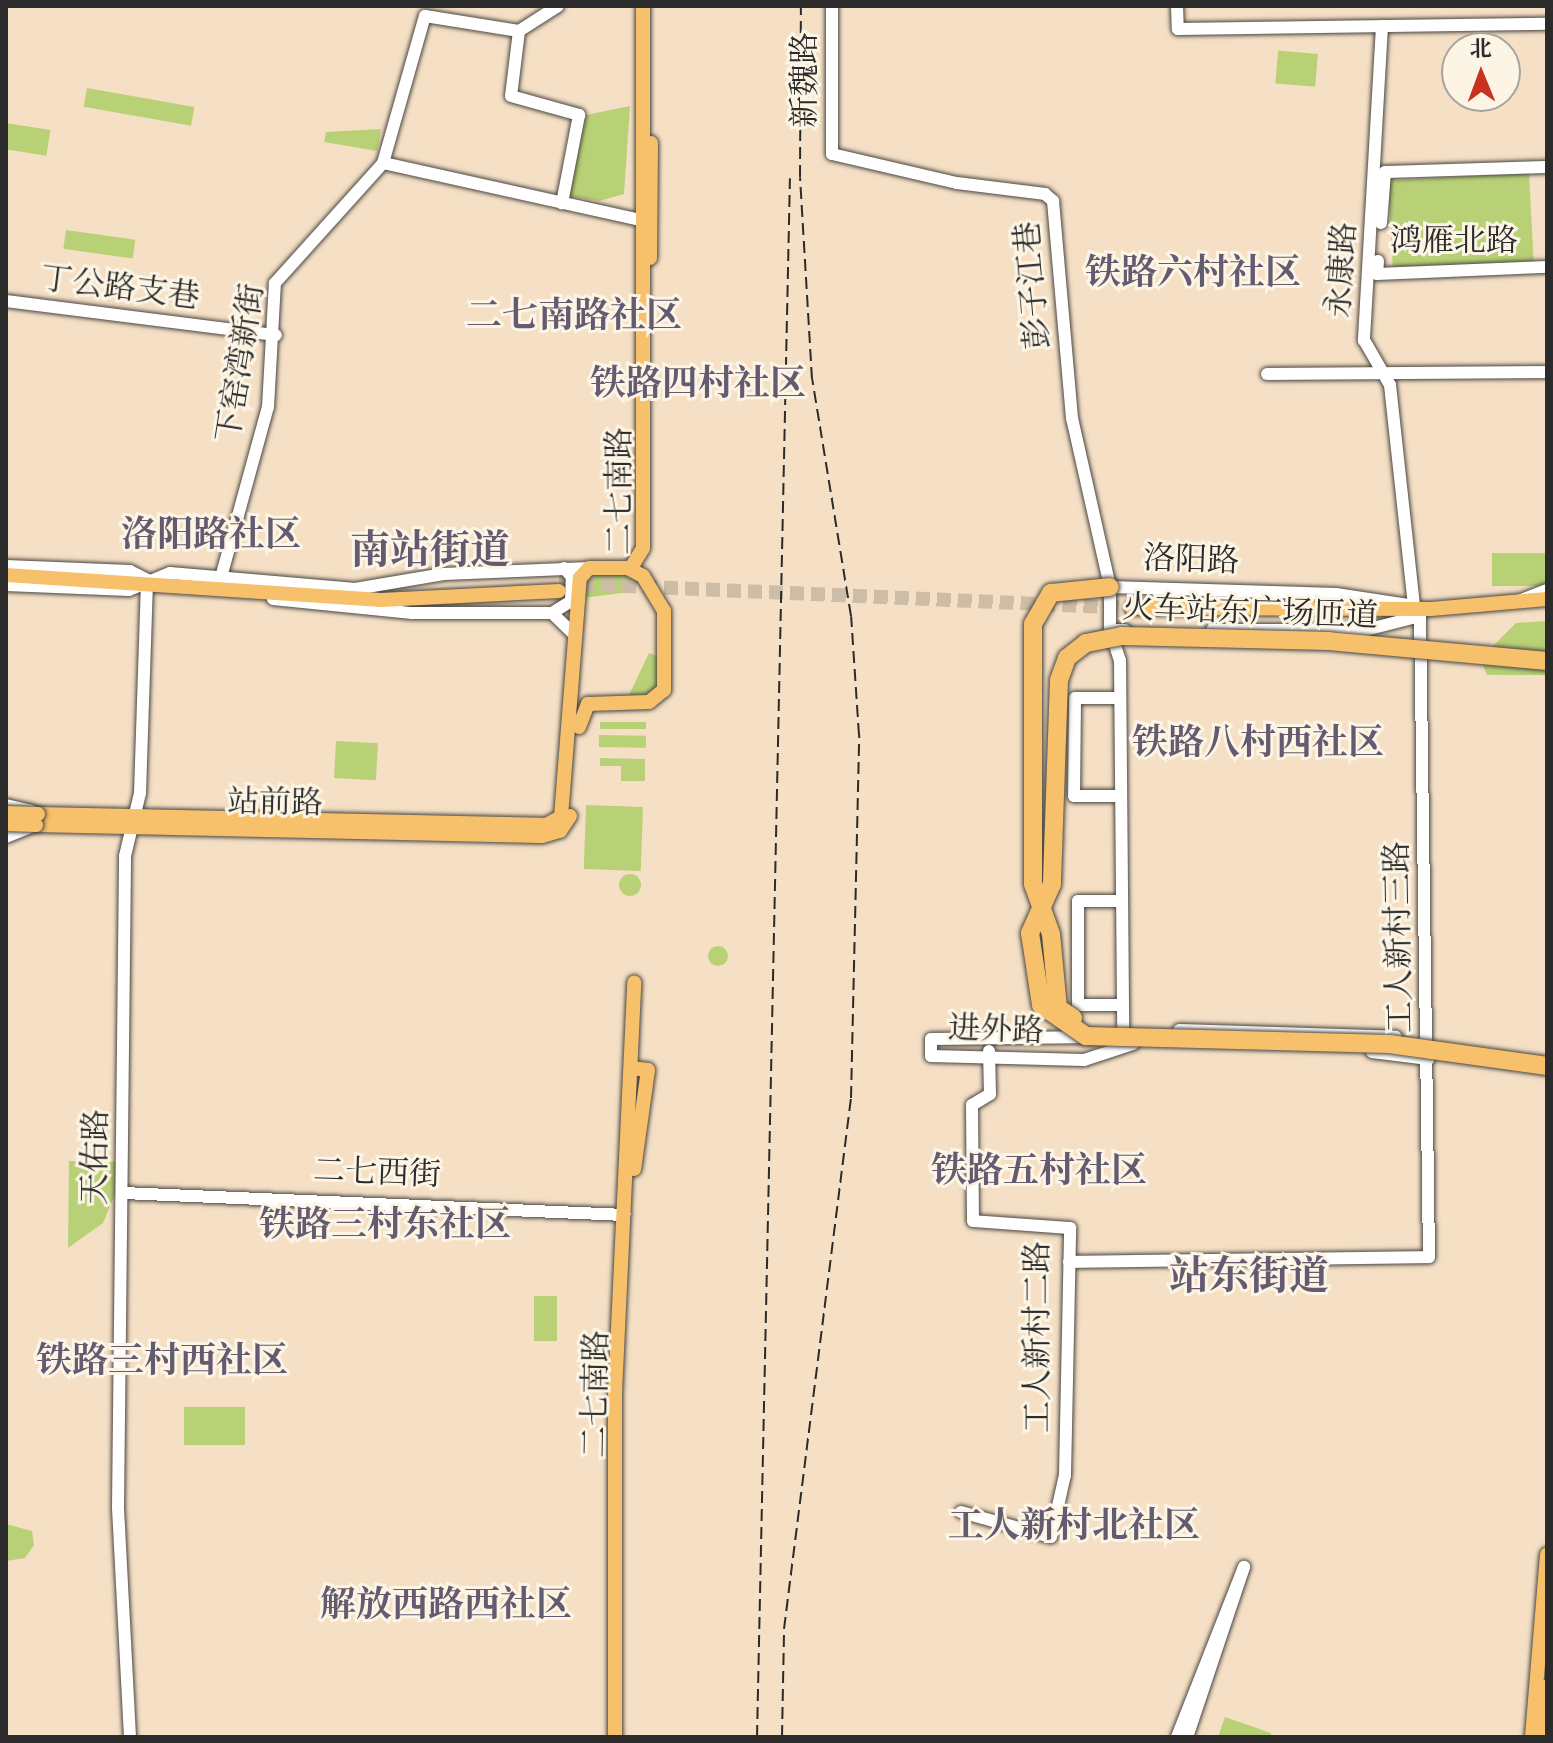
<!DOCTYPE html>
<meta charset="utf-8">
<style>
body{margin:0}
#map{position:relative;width:1553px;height:1743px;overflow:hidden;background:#f5e0c5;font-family:"IM FELL DW Pica","Noto Serif SC",serif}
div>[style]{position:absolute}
.green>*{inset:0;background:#b8d176;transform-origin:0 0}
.round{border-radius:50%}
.major-tunnel>*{height:14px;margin-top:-7px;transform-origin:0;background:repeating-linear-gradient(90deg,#cdbca6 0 14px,transparent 0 21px)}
.roads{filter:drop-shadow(0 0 2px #494642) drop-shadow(0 0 2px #494642)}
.minor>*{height:12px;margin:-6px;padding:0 6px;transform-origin:6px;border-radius:6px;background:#fff}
.major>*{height:14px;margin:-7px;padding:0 7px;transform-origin:7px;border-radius:7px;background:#f7c06b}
.rail>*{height:2px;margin-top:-1px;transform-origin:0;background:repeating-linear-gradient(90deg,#2b2b2b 0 12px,transparent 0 18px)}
.bridges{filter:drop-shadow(0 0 2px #494642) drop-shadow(0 0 2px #494642)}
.major-bridge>*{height:14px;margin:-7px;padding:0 7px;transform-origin:7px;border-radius:7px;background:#f7c06b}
.highway-bridge>*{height:18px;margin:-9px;padding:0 9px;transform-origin:9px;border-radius:9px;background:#f7c06b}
span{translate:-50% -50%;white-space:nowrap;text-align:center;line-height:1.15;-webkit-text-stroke:6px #fcf5e5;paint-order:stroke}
.street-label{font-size:32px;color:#2b2b2b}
.quarter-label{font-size:36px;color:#645b70;font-weight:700}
.district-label{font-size:40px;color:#645b70;font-weight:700}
.frame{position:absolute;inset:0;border:8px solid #2b2b2b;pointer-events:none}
.north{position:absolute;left:1441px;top:32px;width:80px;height:80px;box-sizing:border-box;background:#fcf5e5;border:2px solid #a8a49b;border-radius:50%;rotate:359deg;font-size:22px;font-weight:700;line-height:32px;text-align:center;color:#2b2b2b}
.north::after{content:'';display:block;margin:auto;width:28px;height:36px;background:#c8321e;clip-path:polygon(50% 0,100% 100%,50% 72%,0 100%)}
</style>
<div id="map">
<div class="green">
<i style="left:1318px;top:54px;width:33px;height:40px;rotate:95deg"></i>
<i style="left:87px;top:88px;width:109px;height:19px;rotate:10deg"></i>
<i style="clip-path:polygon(630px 106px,624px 194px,599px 201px,569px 196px,586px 115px)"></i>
<i style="left:6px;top:123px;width:45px;height:26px;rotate:9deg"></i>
<i style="clip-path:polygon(381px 129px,377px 151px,324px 142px,326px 132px)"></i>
<i style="left:1529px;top:173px;width:91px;height:141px;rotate:87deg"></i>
<i style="left:66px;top:230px;width:70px;height:19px;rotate:8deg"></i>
<i style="left:1547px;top:553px;width:33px;height:55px;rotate:90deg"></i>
<i style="clip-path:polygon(601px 573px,630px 574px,639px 583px,630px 592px,582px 598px,582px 582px)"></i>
<i style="clip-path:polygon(1547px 621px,1547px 675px,1487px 675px,1480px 659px,1516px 623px)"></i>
<i style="clip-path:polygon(649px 653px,657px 656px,657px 685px,650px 695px,629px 695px)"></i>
<i style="left:600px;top:722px;width:46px;height:7px"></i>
<i style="left:599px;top:735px;width:47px;height:12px;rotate:1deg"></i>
<i style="left:336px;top:741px;width:42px;height:37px;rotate:3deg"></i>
<i style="clip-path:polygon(600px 758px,645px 759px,645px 781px,621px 781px,621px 766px,600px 766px)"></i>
<i style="left:586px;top:805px;width:57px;height:64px;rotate:2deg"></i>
<i class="round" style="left:619px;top:874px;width:22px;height:22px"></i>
<i class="round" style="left:708px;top:946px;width:20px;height:20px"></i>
<i style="clip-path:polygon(69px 1161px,116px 1162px,117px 1189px,103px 1223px,68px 1248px)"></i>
<i style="left:534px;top:1296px;width:23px;height:45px"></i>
<i style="left:184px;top:1407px;width:61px;height:38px"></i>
<i style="clip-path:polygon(6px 1524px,32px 1531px,34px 1545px,25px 1558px,6px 1561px)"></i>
<i style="clip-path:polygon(1225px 1717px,1271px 1733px,1270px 1737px,1218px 1737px)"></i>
</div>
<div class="major-tunnel">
<i style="left:559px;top:583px;width:574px;rotate:2.5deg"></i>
</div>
<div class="roads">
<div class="minor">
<i style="left:832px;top:6px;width:148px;rotate:90deg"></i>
<i style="left:832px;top:154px;width:128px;rotate:13.1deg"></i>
<i style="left:957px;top:183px;width:89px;rotate:7.1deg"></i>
<i style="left:1045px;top:194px;width:11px;rotate:41deg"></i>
<i style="left:1053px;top:201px;width:218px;rotate:85deg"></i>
<i style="left:1072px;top:418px;width:173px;rotate:77.3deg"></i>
<i style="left:1177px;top:6px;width:23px;rotate:88deg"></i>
<i style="left:1178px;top:29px;width:369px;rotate:-0.8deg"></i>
<i style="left:1382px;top:26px;width:315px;rotate:93.3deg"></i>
<i style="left:1364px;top:340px;width:52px;rotate:60deg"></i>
<i style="left:1390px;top:385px;width:222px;rotate:83.8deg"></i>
<i style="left:519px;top:31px;width:65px;rotate:97deg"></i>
<i style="left:511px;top:96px;width:71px;rotate:15.6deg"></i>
<i style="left:579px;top:115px;width:90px;rotate:100.9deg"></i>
<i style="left:383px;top:163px;width:153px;rotate:-74.1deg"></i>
<i style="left:425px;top:16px;width:95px;rotate:9.1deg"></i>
<i style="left:519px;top:31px;width:46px;rotate:-32.7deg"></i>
<i style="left:1381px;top:223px;width:51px;rotate:-85.5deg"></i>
<i style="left:1385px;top:172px;width:162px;rotate:-1.8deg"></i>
<i style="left:1378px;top:261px;width:13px;rotate:94deg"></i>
<i style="left:1377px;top:274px;width:170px;rotate:-2.4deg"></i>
<i style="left:6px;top:301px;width:272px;rotate:7.2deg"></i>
<i style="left:1267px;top:374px;width:277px;rotate:-0.4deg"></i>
<i style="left:6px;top:566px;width:124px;rotate:2.3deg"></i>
<i style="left:130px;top:571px;width:25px;rotate:27deg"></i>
<i style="left:220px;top:581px;width:180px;rotate:-74.6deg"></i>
<i style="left:268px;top:407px;width:124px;rotate:-86.8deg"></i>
<i style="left:275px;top:283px;width:161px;rotate:-48deg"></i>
<i style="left:383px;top:163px;width:264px;rotate:12.5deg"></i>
<i style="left:6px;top:585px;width:123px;rotate:2.3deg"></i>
<i style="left:129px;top:590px;width:44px;rotate:-22.5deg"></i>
<i style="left:170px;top:573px;width:186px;rotate:4.9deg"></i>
<i style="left:355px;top:589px;width:90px;rotate:-9.6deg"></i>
<i style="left:444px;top:574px;width:145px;rotate:-2.4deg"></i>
<i style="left:273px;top:599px;width:140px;rotate:5.8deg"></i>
<i style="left:412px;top:613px;width:140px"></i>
<i style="left:552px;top:613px;width:30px;rotate:44deg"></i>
<i style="left:1521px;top:600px;width:28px;rotate:-21deg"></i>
<i style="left:552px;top:613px;width:22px;rotate:-32deg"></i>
<i style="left:571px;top:601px;width:24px;rotate:-88deg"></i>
<i style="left:572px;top:577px;width:12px;rotate:-132deg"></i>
<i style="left:1125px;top:630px;width:15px;rotate:180deg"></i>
<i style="left:1110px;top:630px;width:43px;rotate:-90deg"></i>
<i style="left:1110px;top:587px;width:226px;rotate:1.8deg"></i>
<i style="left:1336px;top:594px;width:73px;rotate:8.7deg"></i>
<i style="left:1111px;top:633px;width:28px;rotate:72deg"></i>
<i style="left:1120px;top:660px;width:381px;rotate:89.5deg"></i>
<i style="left:1119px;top:796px;width:45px;rotate:180deg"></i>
<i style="left:1074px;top:796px;width:98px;rotate:-89.4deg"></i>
<i style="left:1075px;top:698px;width:45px"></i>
<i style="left:6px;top:805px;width:26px;rotate:13deg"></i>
<i style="left:6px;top:837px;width:32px;rotate:-22deg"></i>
<i style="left:1119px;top:901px;width:41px;rotate:180deg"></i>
<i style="left:1078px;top:901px;width:104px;rotate:90deg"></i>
<i style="left:1078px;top:1005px;width:42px"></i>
<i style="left:1179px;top:1030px;width:217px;rotate:1.8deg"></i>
<i style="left:1094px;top:1037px;width:163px;rotate:179.3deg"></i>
<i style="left:931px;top:1039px;width:17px;rotate:90deg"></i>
<i style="left:931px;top:1056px;width:153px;rotate:1.5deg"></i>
<i style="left:1084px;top:1060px;width:52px;rotate:-18.1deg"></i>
<i style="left:1372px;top:1052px;width:57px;rotate:7deg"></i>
<i style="left:123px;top:1193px;width:502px;rotate:2.51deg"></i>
<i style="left:1069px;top:1262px;width:360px;rotate:-0.8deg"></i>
<i style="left:1429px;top:1257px;width:641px;rotate:-90.8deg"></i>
<i style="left:1420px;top:616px;width:56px;rotate:165.5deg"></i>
<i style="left:1366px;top:630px;width:154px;rotate:180deg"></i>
<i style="left:961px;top:1512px;width:93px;rotate:15.5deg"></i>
<i style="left:1051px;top:1537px;width:64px;rotate:-77.3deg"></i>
<i style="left:1065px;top:1475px;width:247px;rotate:-88.8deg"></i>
<i style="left:1070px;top:1228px;width:97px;rotate:-175.9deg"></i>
<i style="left:973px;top:1221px;width:116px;rotate:-90.5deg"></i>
<i style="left:972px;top:1105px;width:21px;rotate:-31deg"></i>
<i style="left:990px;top:1094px;width:43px;rotate:-91.3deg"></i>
<i style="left:130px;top:1737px;width:229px;rotate:-93deg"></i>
<i style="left:118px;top:1508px;width:652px;rotate:-89.38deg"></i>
<i style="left:125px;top:856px;width:65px;rotate:-76.6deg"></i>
<i style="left:140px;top:793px;width:213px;rotate:-88.1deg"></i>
<i style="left:1177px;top:1737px;width:183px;rotate:-68.5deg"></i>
<i style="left:1244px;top:1567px;width:179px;rotate:108.5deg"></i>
</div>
<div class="major">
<i style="left:650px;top:258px;width:115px;rotate:-89.5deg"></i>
<i style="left:6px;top:575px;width:376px;rotate:3.8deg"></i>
<i style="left:381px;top:600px;width:178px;rotate:-2.9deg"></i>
<i style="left:1132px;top:608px;width:299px;rotate:0.2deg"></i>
<i style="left:1431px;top:609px;width:116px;rotate:-4.9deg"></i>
<i style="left:579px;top:727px;width:25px;rotate:-69deg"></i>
<i style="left:588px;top:704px;width:61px;rotate:-1.9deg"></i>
<i style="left:649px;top:702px;width:19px;rotate:-39deg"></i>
<i style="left:664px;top:690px;width:79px;rotate:-90deg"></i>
<i style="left:664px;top:611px;width:41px;rotate:-121deg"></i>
<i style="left:643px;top:576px;width:18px;rotate:-153deg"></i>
<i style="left:38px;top:814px;width:508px;rotate:1.24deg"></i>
<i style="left:546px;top:825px;width:17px;rotate:-28deg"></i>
<i style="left:561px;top:817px;width:240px;rotate:-85.5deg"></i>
<i style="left:580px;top:578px;width:13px;rotate:-48deg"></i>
<i style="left:589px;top:568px;width:42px"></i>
<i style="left:631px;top:568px;width:23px;rotate:-59deg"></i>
<i style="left:643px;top:548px;width:542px;rotate:-90deg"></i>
<i style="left:36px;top:825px;width:506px;rotate:1.25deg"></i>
<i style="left:542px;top:836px;width:19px;rotate:-16deg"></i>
<i style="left:560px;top:831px;width:18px;rotate:-56deg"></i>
<i style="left:631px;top:1068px;width:17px;rotate:7deg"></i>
<i style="left:648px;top:1070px;width:100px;rotate:98deg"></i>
<i style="left:615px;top:1737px;width:345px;rotate:-90deg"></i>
<i style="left:615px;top:1392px;width:410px;rotate:-87.3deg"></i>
<i style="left:1532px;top:1737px;width:183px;rotate:-85.3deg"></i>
<i style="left:1543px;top:1737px;width:51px;rotate:-85.5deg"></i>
</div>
</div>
<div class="rail">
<i style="left:757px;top:1737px;width:1559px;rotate:-88.79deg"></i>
<i style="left:782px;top:1737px;width:108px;rotate:-88.9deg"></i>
<i style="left:784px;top:1629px;width:535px;rotate:-82.81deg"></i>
<i style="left:851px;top:1098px;width:363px;rotate:-88.7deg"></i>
<i style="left:859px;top:735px;width:119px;rotate:-93.8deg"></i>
<i style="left:851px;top:616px;width:240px;rotate:-99.3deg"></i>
<i style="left:812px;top:379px;width:202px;rotate:-93.4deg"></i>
<i style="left:800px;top:177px;width:171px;rotate:-89.7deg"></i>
</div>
<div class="bridges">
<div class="major-bridge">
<i style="left:6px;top:813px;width:32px;rotate:2deg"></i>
<i style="left:6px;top:824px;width:30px;rotate:2deg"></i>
</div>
<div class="highway-bridge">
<i style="left:1547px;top:661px;width:219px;rotate:-174.8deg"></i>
<i style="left:1329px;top:641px;width:207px;rotate:-178.6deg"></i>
<i style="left:1122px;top:636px;width:37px;rotate:169deg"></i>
<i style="left:1086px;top:643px;width:24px;rotate:142deg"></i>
<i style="left:1067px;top:658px;width:23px;rotate:110deg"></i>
<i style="left:1059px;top:680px;width:204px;rotate:92deg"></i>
<i style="left:1052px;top:884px;width:54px;rotate:114.2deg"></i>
<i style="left:1030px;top:933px;width:73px;rotate:81.3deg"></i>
<i style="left:1041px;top:1005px;width:55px;rotate:34.6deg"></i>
<i style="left:1086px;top:1036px;width:303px;rotate:1.5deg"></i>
<i style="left:1389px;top:1044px;width:160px;rotate:7.9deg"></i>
<i style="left:1073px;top:1018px;width:18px;rotate:-146deg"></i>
<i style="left:1058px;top:1008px;width:74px;rotate:-95.4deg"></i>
<i style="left:1051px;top:934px;width:53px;rotate:-109.8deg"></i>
<i style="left:1033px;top:884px;width:260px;rotate:-90deg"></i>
<i style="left:1033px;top:624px;width:36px;rotate:-60deg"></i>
<i style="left:1051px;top:593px;width:59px;rotate:-5.8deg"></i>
</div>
</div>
<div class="street-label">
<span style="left:806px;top:80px;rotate:-90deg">新魏路</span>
<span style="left:1454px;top:242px">鸿雁北路</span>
<span style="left:1343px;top:270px;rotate:-86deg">永康路</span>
<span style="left:1034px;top:285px;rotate:-95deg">彭子江巷</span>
<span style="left:120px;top:289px;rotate:7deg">丁公路支巷</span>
<span style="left:242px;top:363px;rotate:-81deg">下窑湾新街</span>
<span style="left:621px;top:491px;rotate:-90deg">二七南路</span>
<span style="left:1191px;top:561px;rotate:2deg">洛阳路</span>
<span style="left:1250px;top:613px;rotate:2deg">火车站东广场匝道</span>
<span style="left:275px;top:804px;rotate:1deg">站前路</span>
<span style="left:1400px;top:937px;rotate:-91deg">工人新村三路</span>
<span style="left:996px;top:1031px;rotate:2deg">进外路</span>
<span style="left:97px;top:1157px;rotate:-89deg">天佑路</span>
<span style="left:377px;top:1174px;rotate:2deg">二七西街</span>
<span style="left:1039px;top:1337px;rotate:-90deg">工人新村二路</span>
<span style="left:597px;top:1394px;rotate:-89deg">二七南路</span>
</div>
<div class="quarter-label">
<span style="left:1193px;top:274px">铁路六村社区</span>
<span style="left:574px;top:317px">二七南路社区</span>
<span style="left:698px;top:385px">铁路四村社区</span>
<span style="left:211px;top:536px">洛阳路社区</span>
<span style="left:1258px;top:744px">铁路八村西社区</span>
<span style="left:1039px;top:1172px">铁路五村社区</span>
<span style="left:385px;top:1226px">铁路三村东社区</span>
<span style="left:162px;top:1362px">铁路三村西社区</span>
<span style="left:1074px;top:1527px">工人新村北社区</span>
<span style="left:446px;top:1606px">解放西路西社区</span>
</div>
<div class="district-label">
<span style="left:430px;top:552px">南站街道</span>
<span style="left:1249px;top:1278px">站东街道</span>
</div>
<div class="frame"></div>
<div class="north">北</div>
</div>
